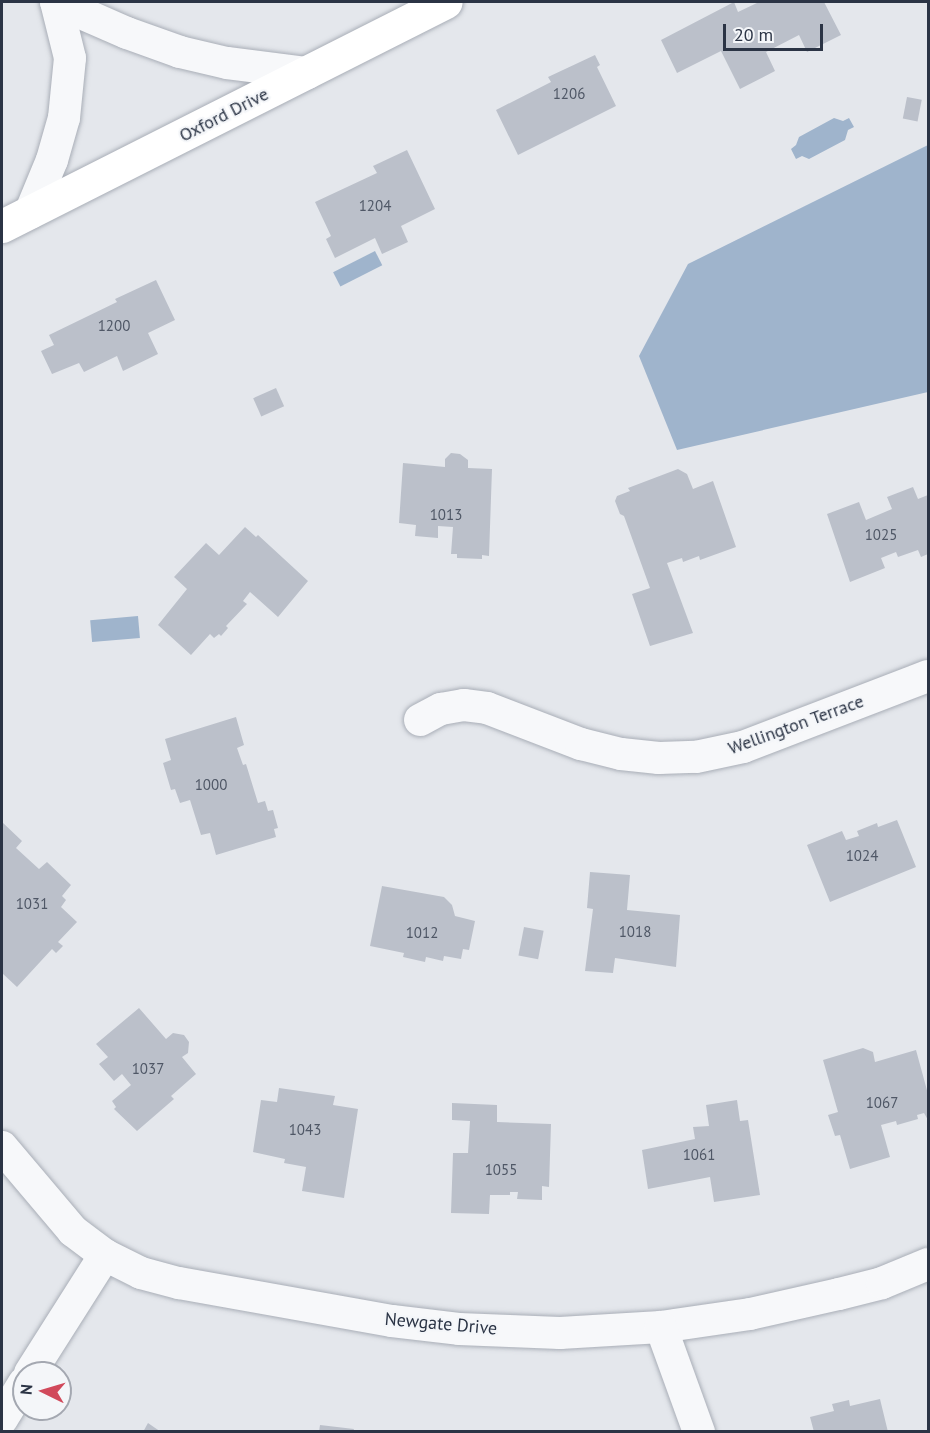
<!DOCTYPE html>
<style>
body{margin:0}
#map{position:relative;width:930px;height:1433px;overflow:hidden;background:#e4e7ec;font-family:"PT Sans",sans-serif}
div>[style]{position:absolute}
.water>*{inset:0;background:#9fb4cc;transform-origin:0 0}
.building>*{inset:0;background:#bbc0ca;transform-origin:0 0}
.roads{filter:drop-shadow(0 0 2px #a9aeb7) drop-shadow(0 0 2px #a9aeb7)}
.minor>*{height:32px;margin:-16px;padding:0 16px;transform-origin:16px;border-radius:16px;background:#f7f8fa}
.secondary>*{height:33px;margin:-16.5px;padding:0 16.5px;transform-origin:16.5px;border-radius:16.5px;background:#fff}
span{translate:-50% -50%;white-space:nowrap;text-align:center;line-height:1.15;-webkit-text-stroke:4.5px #f4f6f9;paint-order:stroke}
.number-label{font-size:15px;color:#4f5766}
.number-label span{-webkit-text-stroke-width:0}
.street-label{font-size:18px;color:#2b3445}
.frame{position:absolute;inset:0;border:3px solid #2b3445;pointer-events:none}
.north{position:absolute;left:12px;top:1361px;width:60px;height:60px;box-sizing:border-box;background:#f4f6f9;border:2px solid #a4a8b1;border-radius:50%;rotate:275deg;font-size:16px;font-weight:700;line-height:24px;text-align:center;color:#2b3445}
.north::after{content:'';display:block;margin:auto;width:21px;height:27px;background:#d1495b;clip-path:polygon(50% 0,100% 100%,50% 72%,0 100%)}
.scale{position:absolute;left:723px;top:24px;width:100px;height:27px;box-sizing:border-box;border:3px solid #2b3445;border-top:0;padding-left:8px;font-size:18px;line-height:21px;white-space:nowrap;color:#2b3445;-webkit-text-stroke:4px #f4f6f9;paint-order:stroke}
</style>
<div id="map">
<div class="water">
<i style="clip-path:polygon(834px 118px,843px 121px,849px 118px,854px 127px,848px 130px,845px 140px,809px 159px,802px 156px,796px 159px,791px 149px,796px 145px,799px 137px)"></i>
<i style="clip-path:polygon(928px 145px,928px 392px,677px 450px,639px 356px,688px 264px)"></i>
<i style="left:375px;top:251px;width:16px;height:47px;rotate:63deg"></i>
<i style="left:138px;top:616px;width:22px;height:48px;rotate:85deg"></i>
</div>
<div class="building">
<i style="clip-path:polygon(734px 2px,738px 12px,759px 2px,824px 2px,841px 35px,807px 52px,799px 35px,766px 52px,775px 71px,740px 89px,721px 51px,677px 73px,661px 40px)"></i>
<i style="clip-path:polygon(595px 55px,600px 65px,597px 67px,616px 106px,518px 155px,496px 110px,551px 82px,548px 77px)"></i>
<i style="left:907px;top:97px;width:15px;height:22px;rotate:11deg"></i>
<i style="clip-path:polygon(407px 150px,435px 209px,401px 226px,408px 242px,382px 254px,375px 238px,335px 258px,326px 239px,331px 236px,315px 202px,377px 173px,373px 166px)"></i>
<i style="clip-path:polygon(156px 280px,175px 320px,148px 333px,158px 354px,123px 371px,117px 356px,84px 372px,79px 363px,52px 374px,41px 351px,54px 345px,49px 335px,117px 302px,115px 299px)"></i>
<i style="left:276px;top:388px;width:20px;height:25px;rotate:66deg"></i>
<i style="clip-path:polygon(451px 453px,460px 454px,468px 460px,468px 468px,492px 469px,489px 556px,482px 555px,482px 559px,457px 558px,457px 554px,451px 554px,453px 527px,438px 526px,438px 538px,415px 536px,416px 525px,399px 523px,403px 463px,445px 467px,445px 459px)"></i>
<i style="clip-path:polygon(678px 469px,687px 474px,693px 489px,713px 481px,736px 547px,700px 560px,699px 556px,683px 562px,682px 558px,667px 563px,693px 633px,650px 646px,632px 594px,650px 588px,624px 516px,620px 514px,615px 501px,617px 496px,630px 491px,628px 488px)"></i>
<i style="clip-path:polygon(913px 487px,918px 499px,928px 495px,928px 554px,921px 557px,918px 550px,898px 557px,896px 552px,881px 558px,885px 568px,850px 582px,827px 514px,859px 502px,866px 520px,892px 509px,887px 497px)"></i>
<i style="clip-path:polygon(245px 527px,256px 537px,258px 535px,308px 581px,278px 617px,250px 592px,243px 601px,247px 604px,226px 626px,228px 628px,221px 636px,219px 634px,214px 638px,210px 634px,191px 655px,158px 625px,187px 589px,174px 577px,206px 543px,219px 555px)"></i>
<i style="clip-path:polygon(236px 717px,244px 745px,237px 748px,243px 765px,246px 764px,258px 803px,265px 801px,268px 811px,273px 810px,278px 828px,274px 829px,276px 837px,216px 855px,210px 833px,201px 835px,190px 800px,180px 803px,175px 789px,171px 790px,163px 763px,171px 760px,165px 739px)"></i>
<i style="clip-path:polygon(897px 820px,916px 867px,830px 902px,807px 845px,842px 831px,846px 840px,859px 836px,857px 831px,877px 823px,878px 827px)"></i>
<i style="clip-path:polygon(2px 822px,22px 841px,16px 848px,39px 869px,47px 862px,71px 885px,62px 896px,66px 900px,61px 907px,77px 922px,58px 942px,63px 946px,56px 953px,52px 949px,17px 987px,2px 973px)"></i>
<i style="clip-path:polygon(590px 872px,630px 875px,627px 910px,680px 915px,676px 967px,615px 958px,613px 973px,585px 971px,593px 909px,587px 908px)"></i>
<i style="clip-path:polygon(382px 886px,444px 897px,452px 905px,455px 916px,475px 921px,469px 950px,463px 949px,461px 959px,444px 956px,443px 961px,426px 957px,425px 962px,403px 957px,404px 953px,370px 946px)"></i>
<i style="left:524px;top:927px;width:20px;height:29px;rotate:11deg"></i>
<i style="clip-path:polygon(139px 1008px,166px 1039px,173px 1033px,184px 1035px,189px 1042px,188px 1053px,182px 1057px,196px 1074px,171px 1096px,174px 1099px,137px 1131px,114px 1109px,116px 1107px,112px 1101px,131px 1085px,122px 1074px,114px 1081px,99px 1064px,108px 1057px,96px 1044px)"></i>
<i style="clip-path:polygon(863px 1048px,873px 1052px,875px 1062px,916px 1050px,928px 1094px,928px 1120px,924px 1113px,917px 1115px,918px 1119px,897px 1125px,896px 1121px,881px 1125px,890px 1157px,850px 1169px,840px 1135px,835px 1136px,828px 1115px,838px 1112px,823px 1060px)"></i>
<i style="clip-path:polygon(279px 1088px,335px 1096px,333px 1105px,358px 1109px,344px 1198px,302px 1191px,306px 1167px,284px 1163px,285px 1159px,253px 1152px,261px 1100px,277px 1102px)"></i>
<i style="clip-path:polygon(737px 1100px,740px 1121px,748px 1120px,760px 1195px,714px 1202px,710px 1177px,648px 1189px,642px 1150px,695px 1139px,693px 1127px,709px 1126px,706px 1105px)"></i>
<i style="clip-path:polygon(452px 1103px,497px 1105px,497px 1122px,551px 1124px,549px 1187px,542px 1186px,542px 1200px,517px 1199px,518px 1192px,510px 1192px,510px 1195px,490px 1195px,489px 1214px,451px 1213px,453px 1153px,468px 1153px,470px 1121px,452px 1120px)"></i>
<i style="clip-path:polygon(880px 1399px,888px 1432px,814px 1432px,810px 1417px,834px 1411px,832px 1404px,849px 1400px,850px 1406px)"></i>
<i style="clip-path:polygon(148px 1423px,161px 1432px,143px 1432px)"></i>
<i style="clip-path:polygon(320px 1425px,354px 1429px,353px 1432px,319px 1432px)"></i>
</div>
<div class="roads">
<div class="minor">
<i style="left:56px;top:2px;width:77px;rotate:23.6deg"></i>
<i style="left:127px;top:33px;width:56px;rotate:19.7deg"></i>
<i style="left:180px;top:52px;width:48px;rotate:13.2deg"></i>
<i style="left:227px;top:63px;width:81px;rotate:7.1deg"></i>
<i style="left:30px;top:213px;width:57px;rotate:-67.5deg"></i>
<i style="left:52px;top:160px;width:44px;rotate:-74.1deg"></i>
<i style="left:64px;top:118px;width:60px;rotate:-84.3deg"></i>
<i style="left:70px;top:58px;width:58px;rotate:-104deg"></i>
<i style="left:420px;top:720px;width:24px;rotate:-28deg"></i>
<i style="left:441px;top:709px;width:23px;rotate:-10deg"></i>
<i style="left:464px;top:705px;width:23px;rotate:7deg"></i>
<i style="left:487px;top:708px;width:101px;rotate:21deg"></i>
<i style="left:581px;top:744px;width:41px;rotate:14deg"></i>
<i style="left:621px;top:754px;width:38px;rotate:6deg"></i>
<i style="left:659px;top:758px;width:37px;rotate:-2deg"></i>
<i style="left:696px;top:757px;width:48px;rotate:-12deg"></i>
<i style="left:743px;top:747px;width:198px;rotate:-21deg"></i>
<i style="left:2px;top:1147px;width:110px;rotate:49.8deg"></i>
<i style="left:73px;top:1231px;width:40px;rotate:37deg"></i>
<i style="left:105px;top:1255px;width:40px;rotate:26.6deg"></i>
<i style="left:141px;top:1273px;width:39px;rotate:15deg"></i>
<i style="left:179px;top:1283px;width:216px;rotate:10.1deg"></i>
<i style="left:392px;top:1321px;width:67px;rotate:6.8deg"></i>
<i style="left:459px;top:1329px;width:101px;rotate:2.3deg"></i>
<i style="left:560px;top:1333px;width:101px;rotate:-3.4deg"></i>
<i style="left:661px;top:1327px;width:90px;rotate:-8.3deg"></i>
<i style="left:750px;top:1314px;width:91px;rotate:-12.7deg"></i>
<i style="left:839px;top:1294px;width:44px;rotate:-14.3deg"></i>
<i style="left:882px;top:1283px;width:50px;rotate:-22.4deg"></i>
<i style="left:661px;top:1327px;width:112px;rotate:70.1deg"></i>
<i style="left:30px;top:1373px;width:140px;rotate:-57.6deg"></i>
<i style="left:2px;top:1419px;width:42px;rotate:-58.6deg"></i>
</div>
<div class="secondary">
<i style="left:2px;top:226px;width:497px;rotate:-26.8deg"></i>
</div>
</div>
<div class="number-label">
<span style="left:569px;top:94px">1206</span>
<span style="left:375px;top:206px">1204</span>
<span style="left:114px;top:326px">1200</span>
<span style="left:446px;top:515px">1013</span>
<span style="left:881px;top:535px">1025</span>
<span style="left:211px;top:785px">1000</span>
<span style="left:862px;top:856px">1024</span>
<span style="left:32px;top:904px">1031</span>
<span style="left:635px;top:932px">1018</span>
<span style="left:422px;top:933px">1012</span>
<span style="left:148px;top:1069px">1037</span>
<span style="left:882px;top:1103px">1067</span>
<span style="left:305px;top:1130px">1043</span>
<span style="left:699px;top:1155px">1061</span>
<span style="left:501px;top:1170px">1055</span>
</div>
<div class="street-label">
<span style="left:224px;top:115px;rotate:-27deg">Oxford Drive</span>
<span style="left:796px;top:725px;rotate:-20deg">Wellington Terrace</span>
<span style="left:441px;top:1324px;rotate:5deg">Newgate Drive</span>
</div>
<div class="frame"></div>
<div class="north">N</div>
<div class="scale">20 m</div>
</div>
